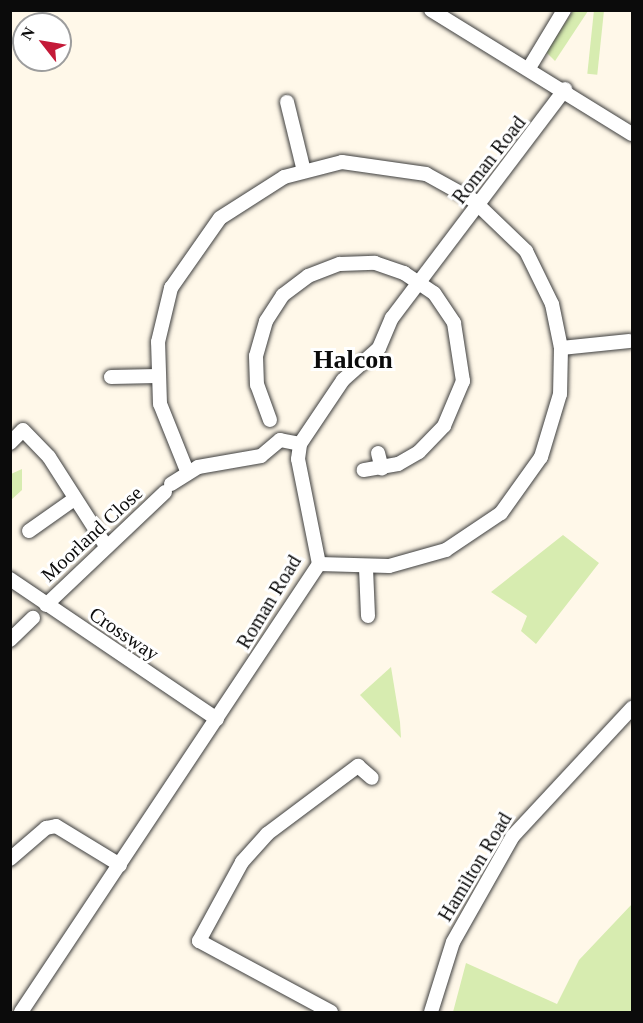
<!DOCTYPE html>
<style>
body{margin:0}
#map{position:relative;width:643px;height:1023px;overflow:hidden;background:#fff8e9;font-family:"Times New Roman",serif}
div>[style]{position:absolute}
.green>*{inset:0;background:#d7ecb0;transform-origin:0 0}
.roads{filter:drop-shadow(0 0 2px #3e3e3e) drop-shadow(0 0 2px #3e3e3e)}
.minor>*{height:14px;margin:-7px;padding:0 7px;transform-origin:7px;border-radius:7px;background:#fff}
span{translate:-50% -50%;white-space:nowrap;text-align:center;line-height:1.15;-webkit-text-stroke:6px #fff;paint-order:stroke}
.street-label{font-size:20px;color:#0b0b0b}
.district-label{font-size:26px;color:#0b0b0b;font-weight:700}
.frame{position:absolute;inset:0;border:12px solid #0b0b0b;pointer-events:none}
.north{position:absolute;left:12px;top:12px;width:60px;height:60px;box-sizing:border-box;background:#fff;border:2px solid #9d9d9d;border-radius:50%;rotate:301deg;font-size:16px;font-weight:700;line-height:24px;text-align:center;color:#0b0b0b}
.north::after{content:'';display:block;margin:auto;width:21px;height:27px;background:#c41a38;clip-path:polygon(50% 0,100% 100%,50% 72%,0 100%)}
</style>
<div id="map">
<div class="green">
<i style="left:594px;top:10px;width:10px;height:64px;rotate:6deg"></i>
<i style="clip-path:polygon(573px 11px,588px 11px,555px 61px,546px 52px)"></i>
<i style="clip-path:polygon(22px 469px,22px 490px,11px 500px,11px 474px)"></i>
<i style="clip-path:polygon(563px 535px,599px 563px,536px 644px,521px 631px,527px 616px,491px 592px)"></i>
<i style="clip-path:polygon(391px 667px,400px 722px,401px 738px,360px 695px)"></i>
<i style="clip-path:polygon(632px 904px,632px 1012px,453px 1012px,466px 963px,557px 1004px,579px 960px)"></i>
</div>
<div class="roads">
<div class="minor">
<i style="left:431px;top:10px;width:236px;rotate:31.7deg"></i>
<i style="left:529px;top:68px;width:68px;rotate:-58.9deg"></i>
<i style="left:287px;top:102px;width:71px;rotate:76.2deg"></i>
<i style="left:561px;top:348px;width:69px;rotate:-5.8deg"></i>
<i style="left:111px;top:377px;width:46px;rotate:-1.2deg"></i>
<i style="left:270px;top:420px;width:37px;rotate:-110deg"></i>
<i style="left:257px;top:385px;width:29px;rotate:-92deg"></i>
<i style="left:256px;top:356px;width:36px;rotate:-74deg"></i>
<i style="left:266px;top:321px;width:31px;rotate:-57deg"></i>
<i style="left:283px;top:295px;width:31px;rotate:-37deg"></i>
<i style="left:308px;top:276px;width:34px;rotate:-21deg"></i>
<i style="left:340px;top:264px;width:35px;rotate:-2deg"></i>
<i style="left:375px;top:263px;width:31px;rotate:19deg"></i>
<i style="left:404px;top:273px;width:36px;rotate:34deg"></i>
<i style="left:434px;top:293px;width:36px;rotate:56deg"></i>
<i style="left:454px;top:323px;width:59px;rotate:81.2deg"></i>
<i style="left:463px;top:381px;width:49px;rotate:112.9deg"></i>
<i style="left:444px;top:426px;width:36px;rotate:134deg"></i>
<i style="left:419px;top:452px;width:24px;rotate:150deg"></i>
<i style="left:398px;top:464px;width:35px;rotate:170deg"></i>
<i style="left:10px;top:443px;width:18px;rotate:-45deg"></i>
<i style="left:23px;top:430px;width:37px;rotate:46deg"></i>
<i style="left:49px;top:457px;width:106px;rotate:57.4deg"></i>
<i style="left:378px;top:453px;width:16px;rotate:76deg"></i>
<i style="left:187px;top:471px;width:72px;rotate:-111.9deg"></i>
<i style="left:160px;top:404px;width:62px;rotate:-91.8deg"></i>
<i style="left:158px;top:342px;width:56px;rotate:-76.5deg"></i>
<i style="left:171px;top:288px;width:85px;rotate:-55deg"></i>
<i style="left:220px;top:218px;width:76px;rotate:-32.6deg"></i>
<i style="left:284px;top:177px;width:60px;rotate:-14.5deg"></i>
<i style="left:342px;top:162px;width:85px;rotate:8.1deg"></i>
<i style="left:426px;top:174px;width:54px;rotate:29deg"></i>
<i style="left:473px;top:200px;width:74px;rotate:43.9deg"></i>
<i style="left:526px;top:251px;width:59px;rotate:63.9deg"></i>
<i style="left:552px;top:304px;width:45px;rotate:78.4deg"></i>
<i style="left:561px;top:348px;width:46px;rotate:91.2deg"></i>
<i style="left:560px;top:394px;width:66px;rotate:106.8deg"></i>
<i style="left:541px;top:457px;width:69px;rotate:125.5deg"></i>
<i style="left:501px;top:513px;width:66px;rotate:146.1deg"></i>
<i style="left:446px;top:550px;width:59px;rotate:164.3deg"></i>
<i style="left:389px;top:566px;width:70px;rotate:-178.4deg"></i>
<i style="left:171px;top:484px;width:32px;rotate:-32deg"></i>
<i style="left:198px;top:467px;width:64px;rotate:-9.9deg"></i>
<i style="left:261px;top:456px;width:25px;rotate:-40deg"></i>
<i style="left:280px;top:440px;width:20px;rotate:11deg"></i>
<i style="left:29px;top:531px;width:54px;rotate:-35.2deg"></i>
<i style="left:366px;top:568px;width:48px;rotate:87.6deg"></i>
<i style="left:10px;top:579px;width:250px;rotate:34.1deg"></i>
<i style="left:46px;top:605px;width:164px;rotate:-43.5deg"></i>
<i style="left:10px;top:640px;width:32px;rotate:-44deg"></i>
<i style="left:10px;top:859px;width:48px;rotate:-40.7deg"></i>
<i style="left:46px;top:828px;width:10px;rotate:-11deg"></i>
<i style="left:56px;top:826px;width:75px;rotate:31.4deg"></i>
<i style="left:21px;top:1012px;width:538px;rotate:-56.37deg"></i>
<i style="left:319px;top:564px;width:107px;rotate:-101.3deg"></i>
<i style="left:298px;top:459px;width:15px;rotate:-82deg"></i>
<i style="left:300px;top:444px;width:77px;rotate:-56.1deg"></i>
<i style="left:343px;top:380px;width:48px;rotate:-41.6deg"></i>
<i style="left:379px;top:348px;width:33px;rotate:-67deg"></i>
<i style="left:392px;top:318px;width:287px;rotate:-52.9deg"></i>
<i style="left:331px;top:1012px;width:150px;rotate:-151.7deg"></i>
<i style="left:199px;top:941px;width:90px;rotate:-61.4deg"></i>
<i style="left:242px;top:862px;width:38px;rotate:-48deg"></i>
<i style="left:267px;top:834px;width:114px;rotate:-36.8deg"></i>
<i style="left:358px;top:766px;width:18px;rotate:41deg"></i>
<i style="left:431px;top:1012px;width:73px;rotate:-72.6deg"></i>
<i style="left:453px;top:942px;width:122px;rotate:-60.5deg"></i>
<i style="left:513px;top:836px;width:175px;rotate:-47.1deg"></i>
</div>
</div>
<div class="street-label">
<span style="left:489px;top:160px;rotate:-52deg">Roman Road</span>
<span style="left:92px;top:534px;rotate:-43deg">Moorland Close</span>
<span style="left:269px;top:602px;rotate:-59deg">Roman Road</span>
<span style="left:124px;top:634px;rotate:34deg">Crossway</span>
<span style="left:475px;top:867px;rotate:-59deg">Hamilton Road</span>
</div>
<div class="district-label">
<span style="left:353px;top:360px">Halcon</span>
</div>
<div class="frame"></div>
<div class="north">N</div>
</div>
